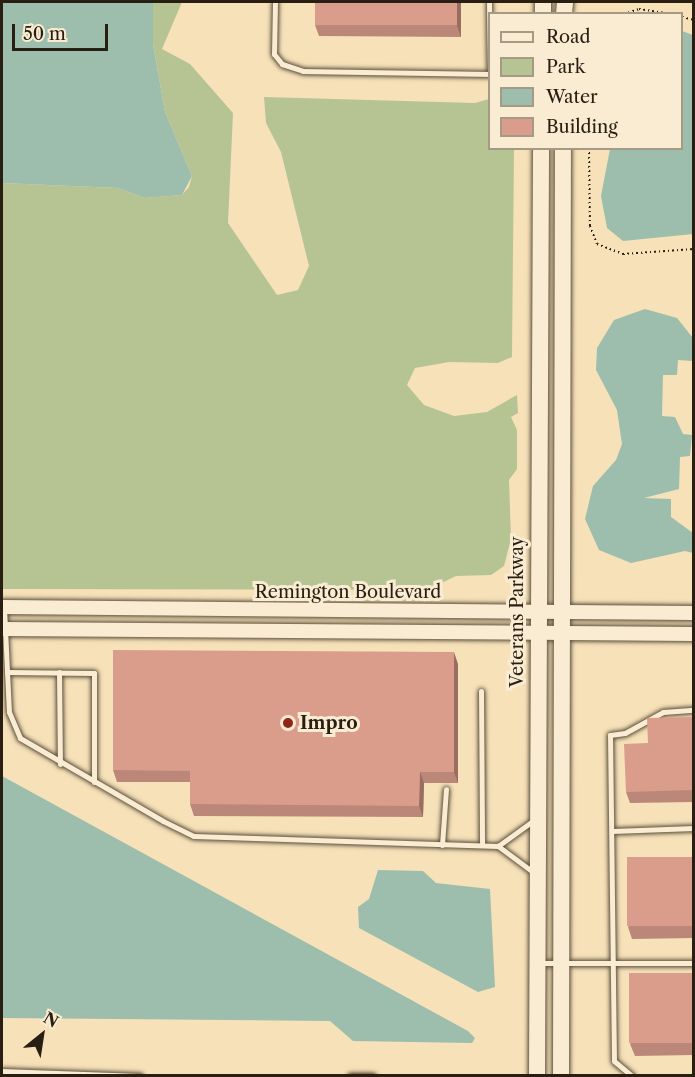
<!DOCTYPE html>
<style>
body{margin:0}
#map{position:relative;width:695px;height:1077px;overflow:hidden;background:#f6e1b9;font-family:"Libre Caslon Text",serif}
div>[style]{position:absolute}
.green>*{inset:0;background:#b6c494}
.water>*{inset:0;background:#9dbeac}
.path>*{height:2px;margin-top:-1px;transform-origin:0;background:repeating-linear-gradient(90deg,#281e11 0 1.5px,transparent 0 4.5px)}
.roads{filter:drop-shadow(0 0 2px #5c4f3b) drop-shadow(0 0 2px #5c4f3b)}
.service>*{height:5px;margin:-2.5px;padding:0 2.5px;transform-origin:2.5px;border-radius:2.5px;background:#f9ecd2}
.tertiary>*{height:14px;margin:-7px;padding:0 7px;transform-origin:7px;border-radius:7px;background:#f9ecd2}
.secondary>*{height:16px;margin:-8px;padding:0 8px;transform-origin:8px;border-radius:8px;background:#f9ecd2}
.wall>*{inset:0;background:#bb8778}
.shaded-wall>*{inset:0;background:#996e61}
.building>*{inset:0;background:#da9d8b;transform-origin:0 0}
.dots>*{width:16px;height:16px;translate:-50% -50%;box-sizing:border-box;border:3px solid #f9ecd2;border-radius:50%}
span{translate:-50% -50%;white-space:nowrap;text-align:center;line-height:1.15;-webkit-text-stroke:6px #f9ecd2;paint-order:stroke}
.street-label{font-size:18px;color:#281e11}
.poi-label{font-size:18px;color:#281e11;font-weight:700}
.left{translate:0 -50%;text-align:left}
.frame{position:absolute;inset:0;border:3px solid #281e11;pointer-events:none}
.legend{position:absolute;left:488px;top:12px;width:195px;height:138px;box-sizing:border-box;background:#f9ecd2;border:2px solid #a59a85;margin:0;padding:8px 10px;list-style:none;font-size:18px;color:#281e11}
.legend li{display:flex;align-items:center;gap:12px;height:30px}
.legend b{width:30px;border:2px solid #a59a85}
.north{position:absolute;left:12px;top:1005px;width:60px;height:60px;-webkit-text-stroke:4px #f9ecd2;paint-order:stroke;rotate:30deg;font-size:16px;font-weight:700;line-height:24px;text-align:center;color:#281e11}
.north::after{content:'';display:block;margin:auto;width:21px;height:27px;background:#281e11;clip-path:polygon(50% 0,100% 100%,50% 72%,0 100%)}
.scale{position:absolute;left:12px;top:24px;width:96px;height:27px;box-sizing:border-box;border:3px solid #281e11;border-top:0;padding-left:8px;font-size:18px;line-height:21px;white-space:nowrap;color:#281e11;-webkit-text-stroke:4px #f9ecd2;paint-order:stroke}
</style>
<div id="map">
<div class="green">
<i style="clip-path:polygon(153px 2px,182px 2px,162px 49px,190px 64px,233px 113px,228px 223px,277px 295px,298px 290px,309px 266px,281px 152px,266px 123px,264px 97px,475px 103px,489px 99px,490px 148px,514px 149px,512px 357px,498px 363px,449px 362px,415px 368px,407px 385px,424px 405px,454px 416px,487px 412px,517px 395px,518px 413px,511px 417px,517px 430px,517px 469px,509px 480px,511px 539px,504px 566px,491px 575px,456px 576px,427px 590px,2px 589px,2px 183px,118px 188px,145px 198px,182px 195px,189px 187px,192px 176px,165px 112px,153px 44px)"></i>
</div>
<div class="water">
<i style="clip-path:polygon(2px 2px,153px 2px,153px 44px,165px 112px,192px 176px,182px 195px,145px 198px,118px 188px,2px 183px)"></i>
<i style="clip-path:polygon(682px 31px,693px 35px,693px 234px,623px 241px,607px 228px,601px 196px,610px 149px,682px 148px)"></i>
<i style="clip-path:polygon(645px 309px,677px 318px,693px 338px,693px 361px,678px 360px,677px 375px,663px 375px,662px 416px,675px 417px,683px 434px,692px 435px,690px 456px,680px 457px,679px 489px,644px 498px,671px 499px,671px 517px,693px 533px,693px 553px,685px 551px,631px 563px,599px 550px,585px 519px,593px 486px,616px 460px,622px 444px,617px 410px,596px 370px,597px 348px,614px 320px)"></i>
<i style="clip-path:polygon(2px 776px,468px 1031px,475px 1038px,472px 1043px,353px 1041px,330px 1021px,2px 1018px)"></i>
<i style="clip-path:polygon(378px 870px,423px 871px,436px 883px,490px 889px,495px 987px,478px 992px,359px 928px,358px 907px,369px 899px)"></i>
</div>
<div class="path">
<i style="left:624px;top:14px;width:16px;rotate:-18deg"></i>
<i style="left:639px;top:9px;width:31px;rotate:9deg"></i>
<i style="left:682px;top:17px;width:12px;rotate:14deg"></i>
<i style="left:589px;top:148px;width:78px;rotate:89.3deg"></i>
<i style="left:590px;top:226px;width:19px;rotate:69deg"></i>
<i style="left:597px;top:244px;width:28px;rotate:21deg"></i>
<i style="left:623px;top:254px;width:71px;rotate:-4deg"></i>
</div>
<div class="roads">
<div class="service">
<i style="left:275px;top:2px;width:52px;rotate:91.1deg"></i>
<i style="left:274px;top:54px;width:13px;rotate:51deg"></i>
<i style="left:282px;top:64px;width:22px;rotate:18deg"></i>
<i style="left:303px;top:71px;width:187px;rotate:0.9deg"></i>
<i style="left:489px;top:2px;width:68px;rotate:89.2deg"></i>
<i style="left:4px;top:607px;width:105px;rotate:87.3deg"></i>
<i style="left:9px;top:712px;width:28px;rotate:67deg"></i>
<i style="left:20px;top:738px;width:165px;rotate:30.1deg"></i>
<i style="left:163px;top:821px;width:34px;rotate:26deg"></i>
<i style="left:194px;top:836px;width:304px;rotate:1.9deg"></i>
<i style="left:7px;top:672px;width:87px;rotate:0.7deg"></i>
<i style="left:94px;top:673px;width:109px;rotate:90deg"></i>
<i style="left:59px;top:672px;width:92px;rotate:89.4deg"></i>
<i style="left:481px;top:691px;width:154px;rotate:89.6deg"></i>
<i style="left:612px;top:831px;width:82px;rotate:-2.1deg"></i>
<i style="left:442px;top:845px;width:56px;rotate:-85.9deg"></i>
<i style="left:533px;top:872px;width:44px;rotate:-143.4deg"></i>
<i style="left:498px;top:846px;width:44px;rotate:-35.8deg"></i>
<i style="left:540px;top:963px;width:154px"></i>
<i style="left:2px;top:1071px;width:138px;rotate:2.1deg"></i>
<i style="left:350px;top:1076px;width:23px"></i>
<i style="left:632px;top:1076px;width:23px;rotate:-140deg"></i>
<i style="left:614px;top:1061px;width:326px;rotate:-90.7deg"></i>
<i style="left:610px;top:735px;width:15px;rotate:-8deg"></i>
<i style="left:625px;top:733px;width:43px;rotate:-28.9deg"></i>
<i style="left:663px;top:712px;width:31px;rotate:-4deg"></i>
</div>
<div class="tertiary">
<i style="left:2px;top:607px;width:692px;rotate:0.5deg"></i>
<i style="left:2px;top:629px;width:692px;rotate:0.41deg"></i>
</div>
<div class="secondary">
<i style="left:543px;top:14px;width:12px;rotate:-90deg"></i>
<i style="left:564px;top:14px;width:12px;rotate:-85deg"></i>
<i style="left:537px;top:1076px;width:928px;rotate:-89.75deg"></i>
<i style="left:561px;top:1076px;width:928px;rotate:-89.88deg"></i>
</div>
</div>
<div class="wall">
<i style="clip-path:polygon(461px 2px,461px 37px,319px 36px,315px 25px)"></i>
<i style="clip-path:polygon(458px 664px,458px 783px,424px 783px,423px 817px,194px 816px,190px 804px,190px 782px,117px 782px,113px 770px)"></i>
<i style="clip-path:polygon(693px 717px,693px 802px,630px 803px,626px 792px)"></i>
<i style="clip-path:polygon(693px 857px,693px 938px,632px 939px,628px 927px)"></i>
<i style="clip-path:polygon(693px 973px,693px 1055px,635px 1056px,630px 1044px)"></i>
</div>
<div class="shaded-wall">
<i style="clip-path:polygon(457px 2px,461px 2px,461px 37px,457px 26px)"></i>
<i style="clip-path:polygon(454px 652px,458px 664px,458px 783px,454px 772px)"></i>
<i style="clip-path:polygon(420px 772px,424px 783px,423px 817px,419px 806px)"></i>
</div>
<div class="building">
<i style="left:315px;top:2px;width:142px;height:23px"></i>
<i style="clip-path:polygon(113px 650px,454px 652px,454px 772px,420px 772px,419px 806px,190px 804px,190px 771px,113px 770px)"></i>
<i style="clip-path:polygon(693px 717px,693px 790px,626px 792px,624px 744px,648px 743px,647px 718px)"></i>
<i style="left:693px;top:857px;width:69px;height:66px;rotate:90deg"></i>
<i style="left:693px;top:973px;width:70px;height:64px;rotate:90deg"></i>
</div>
<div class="dots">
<i style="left:288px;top:723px;background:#8f2418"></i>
</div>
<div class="street-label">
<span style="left:348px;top:592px">Remington Boulevard</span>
<span style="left:517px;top:612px;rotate:-90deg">Veterans Parkway</span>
</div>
<div class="poi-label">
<span class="left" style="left:300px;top:723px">Impro</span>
</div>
<div class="frame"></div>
<ul class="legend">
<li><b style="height:8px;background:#f9ecd2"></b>Road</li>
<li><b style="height:16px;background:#b6c494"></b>Park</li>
<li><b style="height:16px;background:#9dbeac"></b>Water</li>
<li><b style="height:16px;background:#da9d8b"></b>Building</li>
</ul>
<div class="north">N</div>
<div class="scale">50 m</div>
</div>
